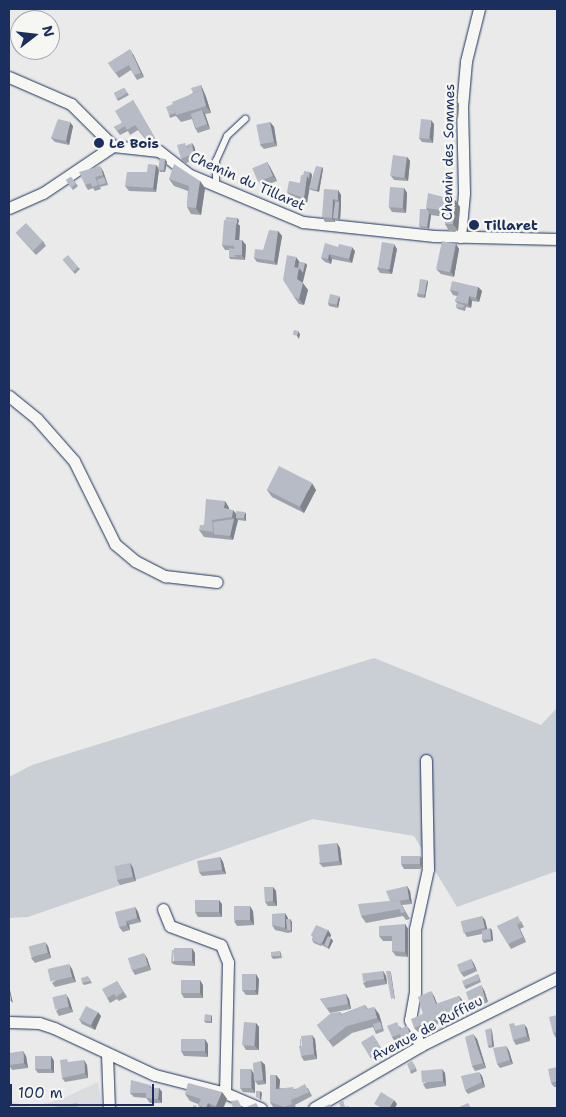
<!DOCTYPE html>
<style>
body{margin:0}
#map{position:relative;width:566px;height:1117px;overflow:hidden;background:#e9eae9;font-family:"Shantell Sans",sans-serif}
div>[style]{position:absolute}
.built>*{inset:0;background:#dadcde}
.green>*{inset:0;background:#caced5}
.roads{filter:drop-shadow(0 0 1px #1b2f5e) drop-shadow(0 0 1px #1b2f5e)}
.service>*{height:5.5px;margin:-2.75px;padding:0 2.75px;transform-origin:2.75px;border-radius:2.75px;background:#f6f6f2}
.minor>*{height:11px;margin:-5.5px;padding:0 5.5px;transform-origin:5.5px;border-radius:5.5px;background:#f6f6f2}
.wall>*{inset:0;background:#9da1aa}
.shaded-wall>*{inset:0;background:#7f838b}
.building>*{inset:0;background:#b6bbc6;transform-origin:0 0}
.dots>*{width:14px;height:14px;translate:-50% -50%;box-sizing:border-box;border:2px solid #f6f6f2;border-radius:50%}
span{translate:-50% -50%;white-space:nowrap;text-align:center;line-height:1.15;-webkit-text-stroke:5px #f6f6f2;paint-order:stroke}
.poi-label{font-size:14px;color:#1b2f5e;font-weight:700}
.left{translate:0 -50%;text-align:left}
.street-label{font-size:14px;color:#1b2f5e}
.frame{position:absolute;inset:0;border:10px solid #1b2f5e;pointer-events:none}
.north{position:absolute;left:10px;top:10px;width:50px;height:50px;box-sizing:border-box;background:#f6f6f2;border:1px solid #9ea6b7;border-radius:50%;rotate:74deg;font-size:14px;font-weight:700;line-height:20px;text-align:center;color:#1b2f5e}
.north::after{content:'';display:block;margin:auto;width:18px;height:22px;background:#1b2f5e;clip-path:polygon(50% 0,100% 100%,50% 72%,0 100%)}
.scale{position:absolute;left:10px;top:1084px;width:144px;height:22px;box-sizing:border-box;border:2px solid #1b2f5e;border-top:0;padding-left:6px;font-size:15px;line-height:18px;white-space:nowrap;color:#1b2f5e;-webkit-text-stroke:4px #f6f6f2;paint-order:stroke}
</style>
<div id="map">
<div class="built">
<i style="clip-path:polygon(98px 1082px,102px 1108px,9px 1108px,9px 1101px,31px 1107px,62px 1099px)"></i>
</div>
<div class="green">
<i style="clip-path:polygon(374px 658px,541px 725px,557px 708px,557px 871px,457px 907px,414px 836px,313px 819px,28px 917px,9px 918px,9px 777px,32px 765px)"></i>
</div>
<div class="roads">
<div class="service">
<i style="left:216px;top:185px;width:24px;rotate:-90deg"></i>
<i style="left:216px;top:161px;width:27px;rotate:-66deg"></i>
<i style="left:227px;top:136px;width:25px;rotate:-43deg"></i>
</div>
<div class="minor">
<i style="left:9px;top:77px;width:68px;rotate:23.5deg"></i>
<i style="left:71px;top:104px;width:59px;rotate:45deg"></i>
<i style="left:9px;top:208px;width:37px;rotate:-24deg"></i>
<i style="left:43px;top:193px;width:84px;rotate:-33.9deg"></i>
<i style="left:113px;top:146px;width:46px;rotate:6.2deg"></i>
<i style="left:159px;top:151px;width:37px;rotate:38deg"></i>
<i style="left:188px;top:174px;width:125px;rotate:22.7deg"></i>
<i style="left:303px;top:222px;width:132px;rotate:6.1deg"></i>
<i style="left:434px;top:236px;width:123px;rotate:1.4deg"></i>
<i style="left:460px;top:237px;width:44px;rotate:-84.8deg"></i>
<i style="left:464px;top:193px;width:86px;rotate:-91.3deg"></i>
<i style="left:462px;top:107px;width:46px;rotate:-85deg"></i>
<i style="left:466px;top:61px;width:54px;rotate:-76deg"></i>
<i style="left:9px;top:396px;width:36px;rotate:39deg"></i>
<i style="left:37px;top:419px;width:56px;rotate:48.6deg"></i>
<i style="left:74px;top:461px;width:93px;rotate:63.7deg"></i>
<i style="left:115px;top:544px;width:26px;rotate:40deg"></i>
<i style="left:135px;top:561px;width:34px;rotate:27deg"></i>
<i style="left:165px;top:576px;width:52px;rotate:6.6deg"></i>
<i style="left:163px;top:909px;width:18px;rotate:68deg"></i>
<i style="left:170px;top:926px;width:54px;rotate:20.4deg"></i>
<i style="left:221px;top:945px;width:18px;rotate:68deg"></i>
<i style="left:228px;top:962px;width:131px;rotate:91.3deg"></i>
<i style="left:9px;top:1022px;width:30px;rotate:2deg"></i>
<i style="left:39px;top:1023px;width:16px;rotate:18deg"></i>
<i style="left:54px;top:1028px;width:111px;rotate:25deg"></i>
<i style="left:155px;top:1075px;width:72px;rotate:14.4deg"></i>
<i style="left:225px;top:1093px;width:39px;rotate:23deg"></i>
<i style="left:420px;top:1046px;width:28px;rotate:-111deg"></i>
<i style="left:410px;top:1020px;width:27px;rotate:-80deg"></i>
<i style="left:415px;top:993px;width:64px;rotate:-90deg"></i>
<i style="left:415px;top:929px;width:61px;rotate:-77.8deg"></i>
<i style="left:428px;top:869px;width:109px;rotate:-91.1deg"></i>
<i style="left:107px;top:1054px;width:54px;rotate:87.9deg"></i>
<i style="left:314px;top:1108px;width:123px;rotate:-30.3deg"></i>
<i style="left:420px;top:1046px;width:153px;rotate:-26.4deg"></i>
</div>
</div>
<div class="wall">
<i style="clip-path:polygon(133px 54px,144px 77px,137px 80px,131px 70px,119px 78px,108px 63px)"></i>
<i style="clip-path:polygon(201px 85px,206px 97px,211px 113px,205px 114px,210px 129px,198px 133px,195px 128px,192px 119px,181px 122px,176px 116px,170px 118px,169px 115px,173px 104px,193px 93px)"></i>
<i style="clip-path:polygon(124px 88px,129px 95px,118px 101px,114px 93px)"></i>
<i style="clip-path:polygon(133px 100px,136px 105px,158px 143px,151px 146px,138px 130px,130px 135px,128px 131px,120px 135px,114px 127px,122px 123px)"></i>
<i style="clip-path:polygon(457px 101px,459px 104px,458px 119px,453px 118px,452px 116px,452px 112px,450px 112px,448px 110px)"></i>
<i style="clip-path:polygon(270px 122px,274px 127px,277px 146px,264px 149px,260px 145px)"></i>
<i style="clip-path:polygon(434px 124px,433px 143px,422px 142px,419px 138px)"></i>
<i style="clip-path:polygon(73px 126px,69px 145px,55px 142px,51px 138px)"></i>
<i style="clip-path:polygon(187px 145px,194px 146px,197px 157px,185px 164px,181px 159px)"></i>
<i style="clip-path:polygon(407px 157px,410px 161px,408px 181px,394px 180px,391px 176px)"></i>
<i style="clip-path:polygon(165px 159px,167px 162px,165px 172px,160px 172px,159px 170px,156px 192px,129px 191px,125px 186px,147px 172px,156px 165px,159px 169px)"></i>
<i style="clip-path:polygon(267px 162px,270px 167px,277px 181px,262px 187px,259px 183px)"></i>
<i style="clip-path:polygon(322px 167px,323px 169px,319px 192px,311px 190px,309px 188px,307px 203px,290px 196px,287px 192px,300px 183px,303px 176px,310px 172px,312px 175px,310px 187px)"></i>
<i style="clip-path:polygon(103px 171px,108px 185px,100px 187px,101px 189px,95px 191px,93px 188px,88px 190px,85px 185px)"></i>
<i style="clip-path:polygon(71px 177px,78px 186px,73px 190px,66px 180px)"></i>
<i style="clip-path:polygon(169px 179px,200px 181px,205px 188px,201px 215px,191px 214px,187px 207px,188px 191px,174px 186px)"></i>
<i style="clip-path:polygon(404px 188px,407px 193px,406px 213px,392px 212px,389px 207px)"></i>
<i style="clip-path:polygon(338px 190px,341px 195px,341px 205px,340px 220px,335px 220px,335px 222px,325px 222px,322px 217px)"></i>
<i style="clip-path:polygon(455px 200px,460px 207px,458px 231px,449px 231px,445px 224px,445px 217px,431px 215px,429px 229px,421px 228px,419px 226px,427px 209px,426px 208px)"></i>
<i style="clip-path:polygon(239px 220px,238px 224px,240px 226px,239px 240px,246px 245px,245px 260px,230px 259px,229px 257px,229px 250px,225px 250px,222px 245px)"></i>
<i style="clip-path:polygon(278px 231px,282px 236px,277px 265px,257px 262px,254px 258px,263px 250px)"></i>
<i style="clip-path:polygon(16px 233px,43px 241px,46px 246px,36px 255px)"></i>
<i style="clip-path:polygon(456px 244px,459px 249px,454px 277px,441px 274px,437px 270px)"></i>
<i style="clip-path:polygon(338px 247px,355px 251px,352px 263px,332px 259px,331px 264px,325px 262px,321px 258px)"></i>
<i style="clip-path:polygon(397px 249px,392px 274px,380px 273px,377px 268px)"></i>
<i style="clip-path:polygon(63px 260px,78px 267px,80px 269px,75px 274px)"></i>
<i style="clip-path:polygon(299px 262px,305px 263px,307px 265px,302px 283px,308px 290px,304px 305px,299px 304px,294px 297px)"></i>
<i style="clip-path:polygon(428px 282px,425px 298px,418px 297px,417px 294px)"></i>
<i style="clip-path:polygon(478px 287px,482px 291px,479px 302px,472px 301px,471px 308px,466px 307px,465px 311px,458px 309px,456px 307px,457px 303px,455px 301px,457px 296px,453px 295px,450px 290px)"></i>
<i style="clip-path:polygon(340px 298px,338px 308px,329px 306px,328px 303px)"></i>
<i style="clip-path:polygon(267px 490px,316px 490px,304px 513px,272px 497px)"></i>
<i style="clip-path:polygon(225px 501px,229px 508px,229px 509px,236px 514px,246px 514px,246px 521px,238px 520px,233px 540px,204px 537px,199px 530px)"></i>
<i style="clip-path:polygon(337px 843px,340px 848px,342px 865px,323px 867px,319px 863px)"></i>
<i style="clip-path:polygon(220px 857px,223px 862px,226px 874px,202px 876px,199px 872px)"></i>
<i style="clip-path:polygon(423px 860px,423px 869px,404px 869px,401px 864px)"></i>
<i style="clip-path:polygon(130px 863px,133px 868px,136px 881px,120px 885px,117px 880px)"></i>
<i style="clip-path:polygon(407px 886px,410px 891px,412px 904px,402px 905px,410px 919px,406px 920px,403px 916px,366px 923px,361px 916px,390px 901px)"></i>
<i style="clip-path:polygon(273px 887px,276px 891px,277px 906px,268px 906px,265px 902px)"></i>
<i style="clip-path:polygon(222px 904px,222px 917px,198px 917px,195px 912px)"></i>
<i style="clip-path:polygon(135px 907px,138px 912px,141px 922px,129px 925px,130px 930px,123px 932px,119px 927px)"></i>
<i style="clip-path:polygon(253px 911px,254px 925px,237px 926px,234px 921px)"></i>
<i style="clip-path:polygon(288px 918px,288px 920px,290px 919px,292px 922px,292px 932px,288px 933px,275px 930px,272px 925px)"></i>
<i style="clip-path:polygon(485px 920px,487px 929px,492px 930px,493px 941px,484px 943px,482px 940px,482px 934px,467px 937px,464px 932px)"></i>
<i style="clip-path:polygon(521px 921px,524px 927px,520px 929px,526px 942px,511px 949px,497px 926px)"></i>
<i style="clip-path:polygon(405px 924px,408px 929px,408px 957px,396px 956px,392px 951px,392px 941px,383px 941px,379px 936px)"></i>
<i style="clip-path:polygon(328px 930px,331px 935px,330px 938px,333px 941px,329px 949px,322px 945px,321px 946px,314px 943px,312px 940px,313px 937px,311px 935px)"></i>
<i style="clip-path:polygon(48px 946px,51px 958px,35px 963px,31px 958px)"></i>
<i style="clip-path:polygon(280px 951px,281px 953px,282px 958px,273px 959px,271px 956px)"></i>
<i style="clip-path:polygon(195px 953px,195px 966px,177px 965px,173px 964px,171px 962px)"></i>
<i style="clip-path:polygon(147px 958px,151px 970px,135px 975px,132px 970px)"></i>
<i style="clip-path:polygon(471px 959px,474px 964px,477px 971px,464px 977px,460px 972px)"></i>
<i style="clip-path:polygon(72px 969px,76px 982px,55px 987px,52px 983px)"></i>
<i style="clip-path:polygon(383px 971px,386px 976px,387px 984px,366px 988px,363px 983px)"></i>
<i style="clip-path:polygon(478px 974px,481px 982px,466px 989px,464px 986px)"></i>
<i style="clip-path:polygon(89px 978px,92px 983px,84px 985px,82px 983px)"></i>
<i style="clip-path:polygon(259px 979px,258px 995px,246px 995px,242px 990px)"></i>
<i style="clip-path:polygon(117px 981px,127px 997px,119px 1001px,117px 999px,110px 1003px,107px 998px)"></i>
<i style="clip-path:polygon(203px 985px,203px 998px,184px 998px,181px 993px)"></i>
<i style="clip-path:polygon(484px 990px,488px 1002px,474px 1009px,470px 1005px)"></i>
<i style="clip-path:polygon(346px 994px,349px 999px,351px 1009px,330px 1013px,320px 999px)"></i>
<i style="clip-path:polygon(434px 996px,437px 1004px,459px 996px,462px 1000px,466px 1013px,418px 1032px,414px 1028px)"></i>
<i style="clip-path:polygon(69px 999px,73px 1012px,59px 1016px,56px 1011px)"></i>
<i style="clip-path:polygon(365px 1005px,368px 1009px,379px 1014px,384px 1031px,376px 1034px,373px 1027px,352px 1033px,333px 1047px,317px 1025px,340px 1012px,342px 1014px)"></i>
<i style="clip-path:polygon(211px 1015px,212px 1017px,212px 1023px,206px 1023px,204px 1021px)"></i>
<i style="clip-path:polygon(557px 1015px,557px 1038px,556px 1038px,553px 1033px)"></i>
<i style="clip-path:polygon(101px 1016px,95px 1030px,82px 1024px,79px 1019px)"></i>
<i style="clip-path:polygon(256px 1023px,259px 1027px,259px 1050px,246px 1050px,243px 1045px)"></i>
<i style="clip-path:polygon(400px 1026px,401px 1028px,410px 1030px,413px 1038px,405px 1043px,402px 1039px,395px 1042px,392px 1037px)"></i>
<i style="clip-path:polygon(516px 1026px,527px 1028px,530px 1041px,516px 1045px,513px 1040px)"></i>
<i style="clip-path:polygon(492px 1031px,494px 1047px,489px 1048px,488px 1046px)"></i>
<i style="clip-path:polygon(373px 1035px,385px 1054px,373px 1061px,370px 1057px)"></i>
<i style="clip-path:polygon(315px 1039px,317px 1059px,304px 1061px,301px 1056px)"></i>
<i style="clip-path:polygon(477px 1039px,486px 1068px,475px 1071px,472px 1066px)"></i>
<i style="clip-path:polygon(208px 1044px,208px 1057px,184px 1056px,181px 1051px)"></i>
<i style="clip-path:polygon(506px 1046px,509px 1051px,513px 1064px,500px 1068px,497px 1064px)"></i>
<i style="clip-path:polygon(26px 1056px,28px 1068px,12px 1070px,9px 1065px)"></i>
<i style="clip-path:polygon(51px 1056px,54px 1061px,54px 1073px,38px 1073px,35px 1069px)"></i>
<i style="clip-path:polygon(261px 1061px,265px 1065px,266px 1084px,258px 1085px,255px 1081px,255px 1093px,243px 1092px,240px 1088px,254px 1073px)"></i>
<i style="clip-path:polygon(414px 1064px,417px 1071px,411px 1074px,410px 1071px)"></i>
<i style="clip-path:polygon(87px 1065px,88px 1078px,65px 1082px,62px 1078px)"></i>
<i style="clip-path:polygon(557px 1067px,557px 1087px,554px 1087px,551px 1083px)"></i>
<i style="clip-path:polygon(445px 1073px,446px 1086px,426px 1089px,423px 1084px)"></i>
<i style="clip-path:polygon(276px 1075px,280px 1080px,279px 1088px,294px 1089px,308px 1088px,312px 1096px,295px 1105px,296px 1108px,277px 1108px,273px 1107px,270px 1102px)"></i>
<i style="clip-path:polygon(482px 1076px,485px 1087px,468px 1094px,465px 1090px)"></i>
<i style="clip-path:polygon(150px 1085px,152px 1088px,159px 1088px,162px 1092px,162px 1103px,150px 1103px,146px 1098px,134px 1097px,130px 1093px)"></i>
<i style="clip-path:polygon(222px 1092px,227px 1099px,224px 1107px,226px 1108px,201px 1108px,198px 1105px,198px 1104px,190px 1101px,185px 1094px)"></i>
</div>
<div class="shaded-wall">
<i style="clip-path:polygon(130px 49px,133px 54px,144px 77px,141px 73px)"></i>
<i style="clip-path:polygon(201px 85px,206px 97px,211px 113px,206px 106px)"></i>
<i style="clip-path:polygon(457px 101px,459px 104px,458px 119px,457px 116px)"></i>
<i style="clip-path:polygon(202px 110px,205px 114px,210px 129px,207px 124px)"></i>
<i style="clip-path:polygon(431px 120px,434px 124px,433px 143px,430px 138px)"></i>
<i style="clip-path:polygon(70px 122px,73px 126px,69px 145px,66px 141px)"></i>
<i style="clip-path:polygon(270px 122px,274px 127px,277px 146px,274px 142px)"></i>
<i style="clip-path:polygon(192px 143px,194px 146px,197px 157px,194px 153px,192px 146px)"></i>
<i style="clip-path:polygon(407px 157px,410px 161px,408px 181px,405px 177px)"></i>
<i style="clip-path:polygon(165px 159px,167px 162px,165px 172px,164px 170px)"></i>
<i style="clip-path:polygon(267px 162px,270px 167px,277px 181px,273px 176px)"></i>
<i style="clip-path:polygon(156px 165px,159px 169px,156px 192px,153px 188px)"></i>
<i style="clip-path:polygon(100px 166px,103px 171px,108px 185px,103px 175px)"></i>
<i style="clip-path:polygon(322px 167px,323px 169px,319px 192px,317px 190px)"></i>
<i style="clip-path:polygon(310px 172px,312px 175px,307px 203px,304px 198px,307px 176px)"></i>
<i style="clip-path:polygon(200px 181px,205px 188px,201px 215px,196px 208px)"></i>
<i style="clip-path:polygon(404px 188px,407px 193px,406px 213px,403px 208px)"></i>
<i style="clip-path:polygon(338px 190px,341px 195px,341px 205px,338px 200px)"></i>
<i style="clip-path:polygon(333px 199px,336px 204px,333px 218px,335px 220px,335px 222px,332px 218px)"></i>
<i style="clip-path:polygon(455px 200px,460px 207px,458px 231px,453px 224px)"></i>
<i style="clip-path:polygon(339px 202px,341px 205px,340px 220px,338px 218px)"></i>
<i style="clip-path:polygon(429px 213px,431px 215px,429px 229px,427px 227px)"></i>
<i style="clip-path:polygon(237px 218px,239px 220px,238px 224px,240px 226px,239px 244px,235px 240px)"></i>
<i style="clip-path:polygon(278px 231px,282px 236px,277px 265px,274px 261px)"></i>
<i style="clip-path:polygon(242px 240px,246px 245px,245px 260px,242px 255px)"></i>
<i style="clip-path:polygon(394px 244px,397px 249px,392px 274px,388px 270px)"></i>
<i style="clip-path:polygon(456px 244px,459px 249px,454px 277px,451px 272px)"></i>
<i style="clip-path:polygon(352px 247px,355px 251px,352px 263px,349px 259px)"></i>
<i style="clip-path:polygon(329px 254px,332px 259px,331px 264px,328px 259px)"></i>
<i style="clip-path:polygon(296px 257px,301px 264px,305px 263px,307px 265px,302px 286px,297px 279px,294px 267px)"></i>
<i style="clip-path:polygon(427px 280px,428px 282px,425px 298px,424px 296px)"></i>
<i style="clip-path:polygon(303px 283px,308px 290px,304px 305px,299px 299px)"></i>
<i style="clip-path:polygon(478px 287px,482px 291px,479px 302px,476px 298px)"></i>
<i style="clip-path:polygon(339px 296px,340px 298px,338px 308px,337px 305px)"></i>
<i style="clip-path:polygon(469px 296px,472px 301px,471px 308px,468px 304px)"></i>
<i style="clip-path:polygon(298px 331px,300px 334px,299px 339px,297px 336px)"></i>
<i style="clip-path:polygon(312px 483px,316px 490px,304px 513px,300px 507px)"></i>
<i style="clip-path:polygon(225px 501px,229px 508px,229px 515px,224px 508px)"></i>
<i style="clip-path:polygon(233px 510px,238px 516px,236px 518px,238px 520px,233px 540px,230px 536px,234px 519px,232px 517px)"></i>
<i style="clip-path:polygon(245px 512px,246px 514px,246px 521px,244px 518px)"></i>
<i style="clip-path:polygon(337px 843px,340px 848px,342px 865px,339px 861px)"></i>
<i style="clip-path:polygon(420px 856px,423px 860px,423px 869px,420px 865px)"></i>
<i style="clip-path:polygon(220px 857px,223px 862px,226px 874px,222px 870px)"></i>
<i style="clip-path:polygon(130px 863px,133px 868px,136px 881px,133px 877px)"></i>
<i style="clip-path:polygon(407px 886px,410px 891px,412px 904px,409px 899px)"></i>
<i style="clip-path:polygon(273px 887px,276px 891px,277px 906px,273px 901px)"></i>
<i style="clip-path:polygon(219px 900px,222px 904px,222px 917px,219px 912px)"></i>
<i style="clip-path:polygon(250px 906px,253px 911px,254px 925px,250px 920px)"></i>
<i style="clip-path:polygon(135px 907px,138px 912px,141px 922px,137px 918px)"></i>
<i style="clip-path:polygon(285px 913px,288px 918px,288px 930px,287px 930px,285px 928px)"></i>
<i style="clip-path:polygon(482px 916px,485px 920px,488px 932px,485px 928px)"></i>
<i style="clip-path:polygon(290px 919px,292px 922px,292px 932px,291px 930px)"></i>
<i style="clip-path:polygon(126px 921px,129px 925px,130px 930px,127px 925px)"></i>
<i style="clip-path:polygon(405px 924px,408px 929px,408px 957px,405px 952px)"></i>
<i style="clip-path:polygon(517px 924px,520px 929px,526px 942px,523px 937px)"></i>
<i style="clip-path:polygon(490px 928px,492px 930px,493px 941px,491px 939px)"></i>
<i style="clip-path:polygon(328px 930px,331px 935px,326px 946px,324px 945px,326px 948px,322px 943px)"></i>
<i style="clip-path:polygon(331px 938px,333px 941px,329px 949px,328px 947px)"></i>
<i style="clip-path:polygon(45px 942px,48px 946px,51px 958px,48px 953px)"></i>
<i style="clip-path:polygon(192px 948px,195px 953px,195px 966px,192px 961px)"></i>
<i style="clip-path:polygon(144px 953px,147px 958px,151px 970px,148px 965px)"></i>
<i style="clip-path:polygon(471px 959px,474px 964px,477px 971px,474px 967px)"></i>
<i style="clip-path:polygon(69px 964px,72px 969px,76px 982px,72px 977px)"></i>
<i style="clip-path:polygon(383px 971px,386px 976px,387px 984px,384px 979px)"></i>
<i style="clip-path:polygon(390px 971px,391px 973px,395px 1000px,394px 998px)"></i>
<i style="clip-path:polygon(256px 974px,259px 979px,258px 995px,255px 991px)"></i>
<i style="clip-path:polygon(200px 980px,203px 985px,203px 998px,200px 993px)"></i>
<i style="clip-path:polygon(481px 985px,484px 990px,488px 1002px,485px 998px)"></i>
<i style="clip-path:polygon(9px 988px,10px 990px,13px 1003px,11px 1001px)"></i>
<i style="clip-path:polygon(431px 991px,434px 996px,439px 1009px,436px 1004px)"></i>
<i style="clip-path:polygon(66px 994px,69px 999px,73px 1012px,69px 1007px)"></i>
<i style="clip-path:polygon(346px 994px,349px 999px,351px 1009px,348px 1004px)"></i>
<i style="clip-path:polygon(459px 996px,462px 1000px,466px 1013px,463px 1008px)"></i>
<i style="clip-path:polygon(374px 1007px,379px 1014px,382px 1024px,377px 1018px)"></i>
<i style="clip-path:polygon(98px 1012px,101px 1016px,95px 1030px,91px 1025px)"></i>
<i style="clip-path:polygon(211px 1015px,212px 1017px,212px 1023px,211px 1021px)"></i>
<i style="clip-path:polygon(256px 1023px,259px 1027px,259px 1050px,255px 1046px)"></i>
<i style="clip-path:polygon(524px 1024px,527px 1028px,530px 1041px,527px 1036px)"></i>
<i style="clip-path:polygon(407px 1026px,410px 1030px,413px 1038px,410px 1034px)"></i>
<i style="clip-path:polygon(491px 1028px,492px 1031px,494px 1047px,492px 1045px)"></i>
<i style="clip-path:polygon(473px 1034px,477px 1039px,486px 1068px,483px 1063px)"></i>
<i style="clip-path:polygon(312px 1035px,315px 1039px,317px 1059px,314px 1054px)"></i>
<i style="clip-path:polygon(205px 1039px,208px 1044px,208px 1057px,205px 1052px)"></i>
<i style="clip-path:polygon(506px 1046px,509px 1051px,513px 1064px,510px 1060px)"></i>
<i style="clip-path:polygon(23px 1051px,26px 1056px,28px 1068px,24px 1063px)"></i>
<i style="clip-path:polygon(51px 1056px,54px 1061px,54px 1073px,51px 1069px)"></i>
<i style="clip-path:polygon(84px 1060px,87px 1065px,88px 1078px,85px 1073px)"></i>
<i style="clip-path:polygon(261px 1061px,265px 1065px,266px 1084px,263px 1080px)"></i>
<i style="clip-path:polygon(251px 1069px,254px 1074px,255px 1093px,252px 1088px)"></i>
<i style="clip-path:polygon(442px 1069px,445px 1073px,446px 1086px,443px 1081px)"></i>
<i style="clip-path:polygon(479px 1072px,482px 1076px,485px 1087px,482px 1082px)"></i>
<i style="clip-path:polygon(276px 1075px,280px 1080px,279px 1093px,276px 1089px)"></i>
<i style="clip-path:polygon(159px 1088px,162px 1092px,162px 1103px,158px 1099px)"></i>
<i style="clip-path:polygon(260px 1091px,262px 1093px,261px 1101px,260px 1099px)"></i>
<i style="clip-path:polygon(222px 1092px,227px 1099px,223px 1108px,217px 1108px,216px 1106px)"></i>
<i style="clip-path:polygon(394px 1100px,397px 1104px,395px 1108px,389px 1108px)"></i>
<i style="clip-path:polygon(208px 1103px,212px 1108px,206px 1108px)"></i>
</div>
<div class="building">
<i style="clip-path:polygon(130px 49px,141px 73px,134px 75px,129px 65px,115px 73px,108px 63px)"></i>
<i style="clip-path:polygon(201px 85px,202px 91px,202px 90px,193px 93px,191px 88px)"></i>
<i style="clip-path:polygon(124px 88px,127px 93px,117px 99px,114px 93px)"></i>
<i style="clip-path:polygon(202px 90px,206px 106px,176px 115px,172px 102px)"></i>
<i style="clip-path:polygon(133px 100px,155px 138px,148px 141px,135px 125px,127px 130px,125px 126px,117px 131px,114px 127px,122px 123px,115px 111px)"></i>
<i style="clip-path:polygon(450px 100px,457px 101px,457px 116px,452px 116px,453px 110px,448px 110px)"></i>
<i style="clip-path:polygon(173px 104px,175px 113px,169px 115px,166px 107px)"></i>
<i style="left:202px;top:110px;width:15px;height:12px;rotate:70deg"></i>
<i style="clip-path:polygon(58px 119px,70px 122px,66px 141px,51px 138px)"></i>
<i style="left:421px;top:119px;width:10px;height:19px;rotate:6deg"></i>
<i style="left:270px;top:122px;width:20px;height:14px;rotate:79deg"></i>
<i style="clip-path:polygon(185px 143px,187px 148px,192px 146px,194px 153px,181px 159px,177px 145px)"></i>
<i style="clip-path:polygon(192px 143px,193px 148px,192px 146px,188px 147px,187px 145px)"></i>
<i style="left:393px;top:155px;width:14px;height:21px;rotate:8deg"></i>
<i style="clip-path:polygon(160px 158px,165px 159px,164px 170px,158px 170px)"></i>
<i style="left:267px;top:162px;width:15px;height:16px;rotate:67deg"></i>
<i style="clip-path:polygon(148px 164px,156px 165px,153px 188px,125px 186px,127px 172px,147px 172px)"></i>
<i style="clip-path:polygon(174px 164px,200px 181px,196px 208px,187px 207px,189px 186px,169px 179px)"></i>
<i style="clip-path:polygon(100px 166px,103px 175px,95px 177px,98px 185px,92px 187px,91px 183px,85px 185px,79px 172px)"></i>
<i style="clip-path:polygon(316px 166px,322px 167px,317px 190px,309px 188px)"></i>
<i style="clip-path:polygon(304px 171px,310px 172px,309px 179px,307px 176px,303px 176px)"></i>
<i style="clip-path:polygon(301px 175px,307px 176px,304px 198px,287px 192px,289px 181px,300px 183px)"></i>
<i style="clip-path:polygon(71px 177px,76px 184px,71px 188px,66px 180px)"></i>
<i style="clip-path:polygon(104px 177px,106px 183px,99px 185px,97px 180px)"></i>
<i style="left:390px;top:187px;width:14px;height:20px;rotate:4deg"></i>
<i style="clip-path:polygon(324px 189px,338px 190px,338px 200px,333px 199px,332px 218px,322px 217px)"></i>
<i style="clip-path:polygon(428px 193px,455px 200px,453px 224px,445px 224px,446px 211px,426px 208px)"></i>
<i style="clip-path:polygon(335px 202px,339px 202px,338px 218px,333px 218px)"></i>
<i style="clip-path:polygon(420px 209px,427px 209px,429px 213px,427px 227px,419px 226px)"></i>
<i style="left:226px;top:217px;width:11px;height:3px;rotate:5deg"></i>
<i style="clip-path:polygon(224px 220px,236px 221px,235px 240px,242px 240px,242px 255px,234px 255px,234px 246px,222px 245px)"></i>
<i style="left:26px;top:223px;width:25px;height:14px;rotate:47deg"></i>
<i style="clip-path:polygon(269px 230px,278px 231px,274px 261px,254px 258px,255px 249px,263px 250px)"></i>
<i style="left:442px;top:241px;width:14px;height:29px;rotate:12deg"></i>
<i style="left:382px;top:242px;width:12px;height:26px;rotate:9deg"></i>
<i style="clip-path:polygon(325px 243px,338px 247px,339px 244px,352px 247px,349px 259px,329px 254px,328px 259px,321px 258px)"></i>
<i style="clip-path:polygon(229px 248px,234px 249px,234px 255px,236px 257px,229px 257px)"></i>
<i style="left:68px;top:255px;width:16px;height:7px;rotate:50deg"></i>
<i style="clip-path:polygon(287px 255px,296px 257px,294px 267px,299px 268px,297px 279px,303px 283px,299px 299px,294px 297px,283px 280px)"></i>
<i style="clip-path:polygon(299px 262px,305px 263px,303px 273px,299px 268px,298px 268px)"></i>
<i style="left:420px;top:279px;width:7px;height:15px;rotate:8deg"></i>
<i style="clip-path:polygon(452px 281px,478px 287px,476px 298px,469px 296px,468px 304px,455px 301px,459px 292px,450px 290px)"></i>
<i style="left:330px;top:294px;width:9px;height:9px;rotate:13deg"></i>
<i style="clip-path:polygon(457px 303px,464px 305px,463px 308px,456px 307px)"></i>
<i style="left:294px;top:330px;width:4px;height:5px;rotate:14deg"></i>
<i style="left:279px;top:466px;width:37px;height:27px;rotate:27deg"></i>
<i style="clip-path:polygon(206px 499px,225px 501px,224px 508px,233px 510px,232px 517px,212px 520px,213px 532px,199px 530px,200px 525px,204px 525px)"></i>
<i style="clip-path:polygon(236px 511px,245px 512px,244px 518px,236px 518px)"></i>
<i style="clip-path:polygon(234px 519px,230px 536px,214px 534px,213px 522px)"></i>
<i style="left:337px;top:843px;width:18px;height:19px;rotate:84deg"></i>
<i style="left:401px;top:856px;width:19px;height:8px"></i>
<i style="clip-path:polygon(220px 857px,222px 870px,199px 872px,197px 861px)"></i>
<i style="left:130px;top:863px;width:14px;height:16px;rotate:78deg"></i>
<i style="clip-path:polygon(407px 886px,409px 899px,399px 901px,399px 900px,390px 901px,386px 891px)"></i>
<i style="clip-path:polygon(264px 887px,273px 887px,273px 901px,265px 902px)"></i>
<i style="left:195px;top:900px;width:24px;height:12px"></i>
<i style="clip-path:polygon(399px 900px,405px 912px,401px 913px,400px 909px,361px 916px,358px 904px)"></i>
<i style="left:250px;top:906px;width:14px;height:16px;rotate:90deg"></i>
<i style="clip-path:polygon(135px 907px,137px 918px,126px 921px,127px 925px,119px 927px,115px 912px)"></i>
<i style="clip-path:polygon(285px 913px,285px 928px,272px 925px,272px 914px)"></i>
<i style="left:482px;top:916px;width:12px;height:22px;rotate:76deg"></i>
<i style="clip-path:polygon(518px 916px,521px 923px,517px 924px,523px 937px,508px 944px,497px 926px)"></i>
<i style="left:290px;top:919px;width:11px;height:4px;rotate:85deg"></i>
<i style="clip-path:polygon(405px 924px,405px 952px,392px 951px,392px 936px,379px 936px,379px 926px)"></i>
<i style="clip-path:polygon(316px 925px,328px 930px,322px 943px,311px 935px)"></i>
<i style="clip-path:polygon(490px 928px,491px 939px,482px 940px,482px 931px)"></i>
<i style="clip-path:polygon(328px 936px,331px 938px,328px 947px,324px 945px)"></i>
<i style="clip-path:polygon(313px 937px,321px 942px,320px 944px,312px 940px)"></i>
<i style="left:45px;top:942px;width:11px;height:17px;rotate:75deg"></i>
<i style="left:174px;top:948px;width:18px;height:13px"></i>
<i style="clip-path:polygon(172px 950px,174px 950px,173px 961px,174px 962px,171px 962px)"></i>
<i style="clip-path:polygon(280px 951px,280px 956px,271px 956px,271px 952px)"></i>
<i style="left:144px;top:953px;width:13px;height:17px;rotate:72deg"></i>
<i style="left:471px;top:959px;width:9px;height:15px;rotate:69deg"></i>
<i style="left:69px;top:964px;width:13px;height:22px;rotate:77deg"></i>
<i style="left:383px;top:971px;width:8px;height:21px;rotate:83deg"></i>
<i style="clip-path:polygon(386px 971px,390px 971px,394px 998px,391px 999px)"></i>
<i style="left:242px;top:974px;width:14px;height:16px"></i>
<i style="clip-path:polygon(478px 974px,479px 980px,464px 986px,462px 981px)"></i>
<i style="clip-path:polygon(88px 976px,90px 981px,82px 983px,81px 978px)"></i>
<i style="left:181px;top:980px;width:19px;height:13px"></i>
<i style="clip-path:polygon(117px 981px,123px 992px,116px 997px,114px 994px,107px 998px,102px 989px)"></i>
<i style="clip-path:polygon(481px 985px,485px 998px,470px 1005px,466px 992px)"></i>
<i style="clip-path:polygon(9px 989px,11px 1001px,9px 1001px)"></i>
<i style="clip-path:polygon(431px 991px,436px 1004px,459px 996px,463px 1008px,414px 1028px,411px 1019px,423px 1014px,418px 997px)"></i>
<i style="left:66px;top:994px;width:13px;height:14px;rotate:77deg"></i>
<i style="clip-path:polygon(346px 994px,348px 1004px,327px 1008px,320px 999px)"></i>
<i style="clip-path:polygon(365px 1005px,366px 1009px,374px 1007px,377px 1018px,347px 1026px,328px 1041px,317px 1025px,331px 1013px,340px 1012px,341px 1015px)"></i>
<i style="left:86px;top:1006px;width:13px;height:15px;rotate:27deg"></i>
<i style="clip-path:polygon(205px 1014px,211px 1015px,211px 1021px,204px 1021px)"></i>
<i style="clip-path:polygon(557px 1015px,557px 1032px,553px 1033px,549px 1017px)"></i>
<i style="left:244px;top:1022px;width:12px;height:23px;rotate:5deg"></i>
<i style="left:380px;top:1022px;width:7px;height:7px;rotate:74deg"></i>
<i style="clip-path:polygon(397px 1022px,400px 1029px,407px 1026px,410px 1034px,402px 1039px,400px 1034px,392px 1037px,387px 1026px)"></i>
<i style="clip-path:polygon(514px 1023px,515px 1026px,524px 1024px,527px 1036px,513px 1040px,509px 1024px)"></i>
<i style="clip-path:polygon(491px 1028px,492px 1045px,488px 1046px,485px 1030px)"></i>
<i style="clip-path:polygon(473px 1034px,483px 1063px,472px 1066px,465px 1037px)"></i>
<i style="clip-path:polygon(312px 1035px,314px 1054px,301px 1056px,299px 1046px,302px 1046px,301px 1036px)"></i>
<i style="left:373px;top:1035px;width:17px;height:14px;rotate:59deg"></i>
<i style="left:181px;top:1039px;width:24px;height:12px"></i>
<i style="left:300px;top:1039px;width:1px;height:7px"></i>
<i style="clip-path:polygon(506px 1046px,510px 1060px,497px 1064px,493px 1048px)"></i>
<i style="clip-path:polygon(23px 1051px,24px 1063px,9px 1065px,9px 1053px)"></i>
<i style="left:35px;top:1056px;width:16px;height:13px"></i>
<i style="clip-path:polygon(67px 1059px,68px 1062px,84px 1060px,85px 1073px,62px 1078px,60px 1060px)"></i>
<i style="clip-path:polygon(261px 1061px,263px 1080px,254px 1081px,253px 1063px)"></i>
<i style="clip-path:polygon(412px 1061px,416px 1068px,410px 1071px,407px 1064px)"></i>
<i style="clip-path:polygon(557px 1067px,557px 1081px,551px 1083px,548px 1069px)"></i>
<i style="left:240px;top:1069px;width:11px;height:19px"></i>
<i style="left:442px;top:1069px;width:12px;height:21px;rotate:85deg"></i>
<i style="clip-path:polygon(479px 1072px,482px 1082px,465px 1090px,461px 1076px)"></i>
<i style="clip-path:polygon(270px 1075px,276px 1075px,276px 1089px,293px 1087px,294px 1090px,305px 1084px,309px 1092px,291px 1100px,292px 1104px,284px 1107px,270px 1102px)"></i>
<i style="clip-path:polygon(131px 1080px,150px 1085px,150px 1088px,159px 1088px,158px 1099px,146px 1098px,146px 1093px,130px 1093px)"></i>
<i style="clip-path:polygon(188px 1083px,222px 1092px,216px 1106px,208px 1103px,206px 1108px,198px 1105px,201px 1099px,185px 1094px)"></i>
<i style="clip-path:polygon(256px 1091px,260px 1091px,260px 1099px,256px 1097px)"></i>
<i style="clip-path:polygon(381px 1092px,394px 1100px,389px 1108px,382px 1108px,374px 1104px)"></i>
<i style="clip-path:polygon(238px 1100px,242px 1108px,233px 1108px,231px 1101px)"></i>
<i style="clip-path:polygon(343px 1100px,345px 1107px,341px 1108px,339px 1103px)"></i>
<i style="clip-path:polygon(77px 1103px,78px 1108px,47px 1108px)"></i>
<i style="clip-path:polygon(256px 1103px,259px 1108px,244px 1108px)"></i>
<i style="clip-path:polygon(468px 1103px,471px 1108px,457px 1108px)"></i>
<i style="clip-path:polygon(330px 1104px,331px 1108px,322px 1108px)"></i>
<i style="clip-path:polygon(193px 1105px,197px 1106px,196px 1108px,193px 1108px)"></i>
<i style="clip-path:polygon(349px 1106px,349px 1108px,340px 1108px)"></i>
<i style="clip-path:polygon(125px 1107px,137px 1108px,125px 1108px)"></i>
</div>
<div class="dots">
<i style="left:99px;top:143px;background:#1b2f5e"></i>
<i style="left:474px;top:225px;background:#1b2f5e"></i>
</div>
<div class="poi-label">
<span class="left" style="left:109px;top:143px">Le Bois</span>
<span class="left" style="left:484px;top:225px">Tillaret</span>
</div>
<div class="street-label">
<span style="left:448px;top:152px;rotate:-89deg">Chemin des Sommes</span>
<span style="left:248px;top:181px;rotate:24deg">Chemin du Tillaret</span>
<span style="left:427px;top:1028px;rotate:-28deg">Avenue de Ruffieu</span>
</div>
<div class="frame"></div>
<div class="north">N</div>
<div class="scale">100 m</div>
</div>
